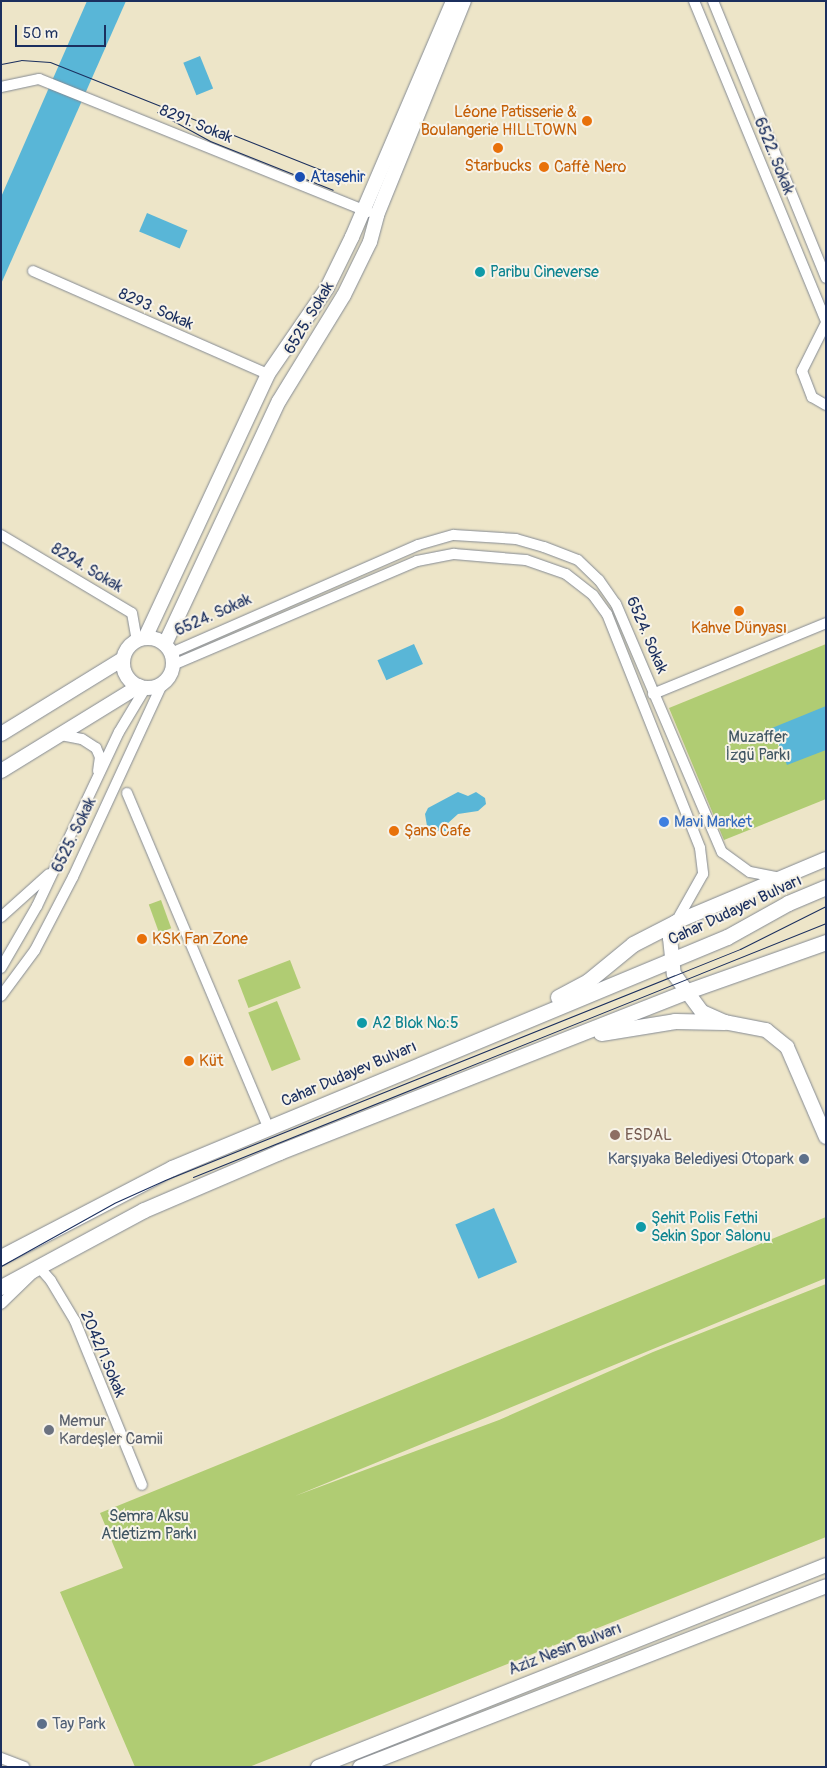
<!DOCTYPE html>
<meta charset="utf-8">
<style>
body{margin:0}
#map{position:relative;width:827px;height:1768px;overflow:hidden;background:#ede5c8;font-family:Pangolin,sans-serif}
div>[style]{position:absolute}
.green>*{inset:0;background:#b0cc73;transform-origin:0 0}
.water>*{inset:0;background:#59b6d7;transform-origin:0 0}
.roads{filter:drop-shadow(0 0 1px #848a93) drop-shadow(0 0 1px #848a93)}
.street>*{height:10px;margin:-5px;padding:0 5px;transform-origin:5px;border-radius:5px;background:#fff}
.secondary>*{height:14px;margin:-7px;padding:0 7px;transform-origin:7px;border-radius:7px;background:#fff}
.secondary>.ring{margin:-7px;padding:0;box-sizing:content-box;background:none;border:14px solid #fff;border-radius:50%}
.primary>*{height:15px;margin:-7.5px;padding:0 7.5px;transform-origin:7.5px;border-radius:7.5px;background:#fff}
.tram>*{height:1px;margin:-0.5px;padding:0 0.5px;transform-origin:0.5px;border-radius:0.5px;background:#1b2f5e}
.dots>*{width:14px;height:14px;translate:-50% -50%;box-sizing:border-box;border:2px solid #f7f3e8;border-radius:50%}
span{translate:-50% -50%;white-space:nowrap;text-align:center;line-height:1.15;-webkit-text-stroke:4px #f7f3e8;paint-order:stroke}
.food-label{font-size:16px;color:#c56008}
.right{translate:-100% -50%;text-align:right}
.left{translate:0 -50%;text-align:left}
.street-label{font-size:16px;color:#1b2f5e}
.transit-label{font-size:16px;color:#164399}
.culture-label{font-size:16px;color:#0d838f}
.park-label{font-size:16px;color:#405663}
.shop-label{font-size:16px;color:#366cbe}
.education-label{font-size:16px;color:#785e54}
.service-label{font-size:16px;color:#4e5e75}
.worship-label{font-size:16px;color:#5b616d}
.frame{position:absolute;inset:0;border:2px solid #1b2f5e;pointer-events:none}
.scale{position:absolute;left:15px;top:25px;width:91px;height:22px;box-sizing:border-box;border:2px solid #1b2f5e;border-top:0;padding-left:6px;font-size:15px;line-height:18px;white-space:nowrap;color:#1b2f5e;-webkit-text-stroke:4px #f7f3e8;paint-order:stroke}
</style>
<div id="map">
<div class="green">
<i style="clip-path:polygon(826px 644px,826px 799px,724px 840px,669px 708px)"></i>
<i style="left:161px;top:900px;width:30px;height:13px;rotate:70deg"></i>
<i style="left:290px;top:960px;width:30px;height:56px;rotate:69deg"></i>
<i style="left:277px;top:1001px;width:63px;height:31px;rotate:68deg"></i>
<i style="clip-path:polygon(826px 1217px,826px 1278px,295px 1496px,499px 1420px,653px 1352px,826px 1284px,826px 1537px,249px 1767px,135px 1767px,60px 1592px,123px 1568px,100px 1513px)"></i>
</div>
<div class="water">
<i style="clip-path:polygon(87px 1px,126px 1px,1px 284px,1px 197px)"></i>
<i style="left:200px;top:56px;width:35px;height:18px;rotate:68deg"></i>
<i style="left:147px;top:213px;width:44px;height:20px;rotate:23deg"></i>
<i style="left:414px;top:644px;width:22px;height:40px;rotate:66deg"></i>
<i style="clip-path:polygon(826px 706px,826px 750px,787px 765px,772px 728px)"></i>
<i style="clip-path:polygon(458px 792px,468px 796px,476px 792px,485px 798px,486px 804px,478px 811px,458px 814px,447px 824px,446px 831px,436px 831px,427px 826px,425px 814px,428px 808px)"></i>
<i style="left:494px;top:1208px;width:59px;height:42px;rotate:67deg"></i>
</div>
<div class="roads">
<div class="street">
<i style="left:694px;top:1px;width:347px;rotate:67.6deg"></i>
<i style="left:713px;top:1px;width:299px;rotate:67.8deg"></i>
<i style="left:1px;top:87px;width:39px;rotate:-12deg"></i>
<i style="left:39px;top:79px;width:355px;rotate:22deg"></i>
<i style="left:33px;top:271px;width:257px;rotate:23.7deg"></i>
<i style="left:826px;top:323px;width:54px;rotate:116.6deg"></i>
<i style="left:802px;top:371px;width:28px;rotate:69deg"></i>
<i style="left:812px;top:397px;width:16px;rotate:30deg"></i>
<i style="left:1px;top:535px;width:152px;rotate:30.8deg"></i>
<i style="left:132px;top:613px;width:27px;rotate:80deg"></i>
<i style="left:171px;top:653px;width:270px;rotate:-23.6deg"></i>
<i style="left:418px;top:545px;width:37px;rotate:-16deg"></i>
<i style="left:454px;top:535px;width:62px;rotate:3.7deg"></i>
<i style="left:516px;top:539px;width:29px;rotate:16deg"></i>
<i style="left:544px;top:547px;width:36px;rotate:21deg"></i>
<i style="left:578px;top:560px;width:29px;rotate:44deg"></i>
<i style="left:599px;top:580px;width:29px;rotate:55deg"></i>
<i style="left:616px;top:604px;width:270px;rotate:66.9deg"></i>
<i style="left:722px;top:852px;width:34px;rotate:36deg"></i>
<i style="left:750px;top:872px;width:31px;rotate:11deg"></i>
<i style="left:173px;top:665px;width:265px;rotate:-23.1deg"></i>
<i style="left:417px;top:561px;width:38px;rotate:-11deg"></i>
<i style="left:454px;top:554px;width:72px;rotate:4.8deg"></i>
<i style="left:526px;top:560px;width:42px;rotate:19.3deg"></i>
<i style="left:566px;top:574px;width:34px;rotate:38deg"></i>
<i style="left:593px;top:595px;width:24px;rotate:54deg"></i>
<i style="left:607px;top:614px;width:252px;rotate:68.3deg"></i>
<i style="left:700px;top:848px;width:26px;rotate:83deg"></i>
<i style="left:703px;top:874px;width:55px;rotate:119.4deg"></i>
<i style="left:653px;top:694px;width:187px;rotate:-22.3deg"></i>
<i style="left:61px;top:735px;width:21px;rotate:11deg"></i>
<i style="left:82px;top:739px;width:17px;rotate:33deg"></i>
<i style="left:96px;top:748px;width:10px;rotate:66deg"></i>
<i style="left:100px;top:757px;width:14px;rotate:98deg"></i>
<i style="left:127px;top:793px;width:363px;rotate:67.1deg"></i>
<i style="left:1px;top:917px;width:64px;rotate:-41.9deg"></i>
<i style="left:1px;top:968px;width:72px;rotate:-59.9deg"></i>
<i style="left:37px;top:906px;width:192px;rotate:-64.8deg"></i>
<i style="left:119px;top:732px;width:52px;rotate:-59deg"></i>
<i style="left:1px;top:996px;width:57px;rotate:-53.5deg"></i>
<i style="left:35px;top:950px;width:82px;rotate:-62.5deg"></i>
<i style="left:73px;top:877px;width:215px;rotate:-65.2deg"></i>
<i style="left:1px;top:1304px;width:53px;rotate:-44.2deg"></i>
<i style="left:39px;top:1267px;width:18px;rotate:49deg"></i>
<i style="left:51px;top:1281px;width:47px;rotate:59deg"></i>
<i style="left:75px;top:1321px;width:177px;rotate:67.8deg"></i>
<i style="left:1px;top:1758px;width:25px;rotate:21deg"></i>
</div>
<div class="secondary">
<i style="left:145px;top:638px;width:291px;rotate:-65deg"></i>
<i style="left:268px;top:374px;width:104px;rotate:-55.5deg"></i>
<i style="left:327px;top:288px;width:57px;rotate:-63.9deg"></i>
<i style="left:352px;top:237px;width:257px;rotate:-66.8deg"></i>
<i class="ring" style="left:123px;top:638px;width:36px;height:36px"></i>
<i style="left:165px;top:644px;width:268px;rotate:-64.9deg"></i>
<i style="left:279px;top:401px;width:124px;rotate:-58.5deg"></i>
<i style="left:344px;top:295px;width:59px;rotate:-63.9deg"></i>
<i style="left:370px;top:242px;width:28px;rotate:-75deg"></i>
<i style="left:377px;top:215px;width:231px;rotate:-67.9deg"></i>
<i style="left:1px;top:734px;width:143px;rotate:-31.6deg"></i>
<i style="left:1px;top:771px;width:162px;rotate:-31.6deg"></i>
<i style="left:826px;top:859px;width:163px;rotate:157.2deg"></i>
<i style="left:676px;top:922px;width:17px;rotate:111deg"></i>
<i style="left:670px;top:938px;width:36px;rotate:84deg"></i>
<i style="left:674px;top:974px;width:47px;rotate:53.6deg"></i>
<i style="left:702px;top:1012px;width:24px;rotate:24deg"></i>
<i style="left:724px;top:1022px;width:43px;rotate:10.8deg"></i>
<i style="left:766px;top:1030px;width:27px;rotate:39deg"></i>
<i style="left:787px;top:1047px;width:98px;rotate:66.6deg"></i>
<i style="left:318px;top:1767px;width:547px;rotate:-21.68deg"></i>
<i style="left:360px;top:1767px;width:500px;rotate:-21.2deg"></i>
</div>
<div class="primary">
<i style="left:558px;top:997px;width:34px;rotate:-28deg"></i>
<i style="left:588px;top:981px;width:58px;rotate:-39.4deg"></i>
<i style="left:633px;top:944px;width:48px;rotate:-27.1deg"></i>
<i style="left:601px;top:1033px;width:75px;rotate:-9.2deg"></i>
<i style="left:675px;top:1021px;width:49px;rotate:1.2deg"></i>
<i style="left:1px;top:1257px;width:193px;rotate:-27.5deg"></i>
<i style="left:172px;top:1168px;width:601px;rotate:-22.6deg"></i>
<i style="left:727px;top:937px;width:70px;rotate:-29.1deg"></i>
<i style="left:788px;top:903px;width:41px;rotate:-22.8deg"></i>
<i style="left:1px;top:1287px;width:162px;rotate:-28.3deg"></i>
<i style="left:144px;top:1210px;width:147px;rotate:-23.2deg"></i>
<i style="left:279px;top:1152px;width:436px;rotate:-21.5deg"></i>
<i style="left:685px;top:992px;width:150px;rotate:-19.5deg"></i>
</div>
</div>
<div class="tram">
<i style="left:1px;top:64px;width:20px;rotate:-11deg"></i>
<i style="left:21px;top:60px;width:29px;rotate:4deg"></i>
<i style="left:50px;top:62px;width:309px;rotate:21.7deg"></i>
<i style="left:157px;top:112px;width:60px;rotate:28.7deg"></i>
<i style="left:210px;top:141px;width:132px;rotate:21.7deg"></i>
<i style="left:193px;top:1177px;width:682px;rotate:-21.86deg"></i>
<i style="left:1px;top:1266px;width:129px;rotate:-29.1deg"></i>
<i style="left:114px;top:1203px;width:56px;rotate:-24.3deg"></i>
<i style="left:165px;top:1180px;width:620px;rotate:-21.89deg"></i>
<i style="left:740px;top:949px;width:96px;rotate:-26.6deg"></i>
</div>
<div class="dots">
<i style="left:587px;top:121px;background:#e8710a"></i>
<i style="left:498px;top:148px;background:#e8710a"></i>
<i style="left:544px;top:167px;background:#e8710a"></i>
<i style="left:300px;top:177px;background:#1a4fb4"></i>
<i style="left:480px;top:272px;background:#0f9aa8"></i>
<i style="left:739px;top:611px;background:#e8710a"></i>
<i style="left:664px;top:822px;background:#3f7fe0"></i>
<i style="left:394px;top:831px;background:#e8710a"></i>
<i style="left:142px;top:939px;background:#e8710a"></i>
<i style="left:362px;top:1023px;background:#0f9aa8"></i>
<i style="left:189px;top:1061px;background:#e8710a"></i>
<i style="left:615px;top:1135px;background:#8d6e63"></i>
<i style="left:804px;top:1159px;background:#5c6f8a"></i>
<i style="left:641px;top:1227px;background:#0f9aa8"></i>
<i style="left:49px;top:1430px;background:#6b7280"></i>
<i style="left:42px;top:1724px;background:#5c6f8a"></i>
</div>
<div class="food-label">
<span class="right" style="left:577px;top:121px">Léone Patisserie &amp;<br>Boulangerie HILLTOWN</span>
<span style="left:498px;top:166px">Starbucks</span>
<span class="left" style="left:554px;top:167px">Caffè Nero</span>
<span style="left:739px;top:628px">Kahve Dünyası</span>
<span class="left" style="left:404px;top:831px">Şans Cafe</span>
<span class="left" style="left:152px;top:939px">KSK Fan Zone</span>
<span class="left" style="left:199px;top:1061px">Küt</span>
</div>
<div class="street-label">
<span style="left:196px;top:124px;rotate:22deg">8291. Sokak</span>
<span style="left:774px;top:156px;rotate:68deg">6522. Sokak</span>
<span style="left:156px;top:309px;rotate:24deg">8293. Sokak</span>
<span style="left:309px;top:318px;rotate:-59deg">6525. Sokak</span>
<span style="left:87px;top:568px;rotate:31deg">8294. Sokak</span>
<span style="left:213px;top:615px;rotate:-24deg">6524. Sokak</span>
<span style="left:647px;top:635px;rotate:67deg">6524. Sokak</span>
<span style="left:74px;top:835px;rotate:-64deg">6525. Sokak</span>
<span style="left:735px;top:910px;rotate:-25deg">Cahar Dudayev Bulvarı</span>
<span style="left:349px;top:1074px;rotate:-23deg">Cahar Dudayev Bulvarı</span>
<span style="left:103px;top:1354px;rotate:67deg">2042/1.Sokak</span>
<span style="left:565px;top:1649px;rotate:-21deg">Aziz Nesin Bulvarı</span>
</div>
<div class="transit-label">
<span class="left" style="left:310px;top:177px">Ataşehir</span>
</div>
<div class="culture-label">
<span class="left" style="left:490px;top:272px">Paribu Cineverse</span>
<span class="left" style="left:372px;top:1023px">A2 Blok No:5</span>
<span class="left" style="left:651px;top:1227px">Şehit Polis Fethi<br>Sekin Spor Salonu</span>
</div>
<div class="park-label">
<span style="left:758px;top:746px">Muzaffer<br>İzgü Parkı</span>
<span style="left:149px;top:1525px">Semra Aksu<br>Atletizm Parkı</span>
</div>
<div class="shop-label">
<span class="left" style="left:674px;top:822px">Mavi Market</span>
</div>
<div class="education-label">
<span class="left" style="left:625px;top:1135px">ESDAL</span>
</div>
<div class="service-label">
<span class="right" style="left:794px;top:1159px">Karşıyaka Belediyesi Otopark</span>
<span class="left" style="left:52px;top:1724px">Tay Park</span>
</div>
<div class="worship-label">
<span class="left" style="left:59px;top:1430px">Memur<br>Kardeşler Camii</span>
</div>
<div class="frame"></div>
<div class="scale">50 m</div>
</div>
